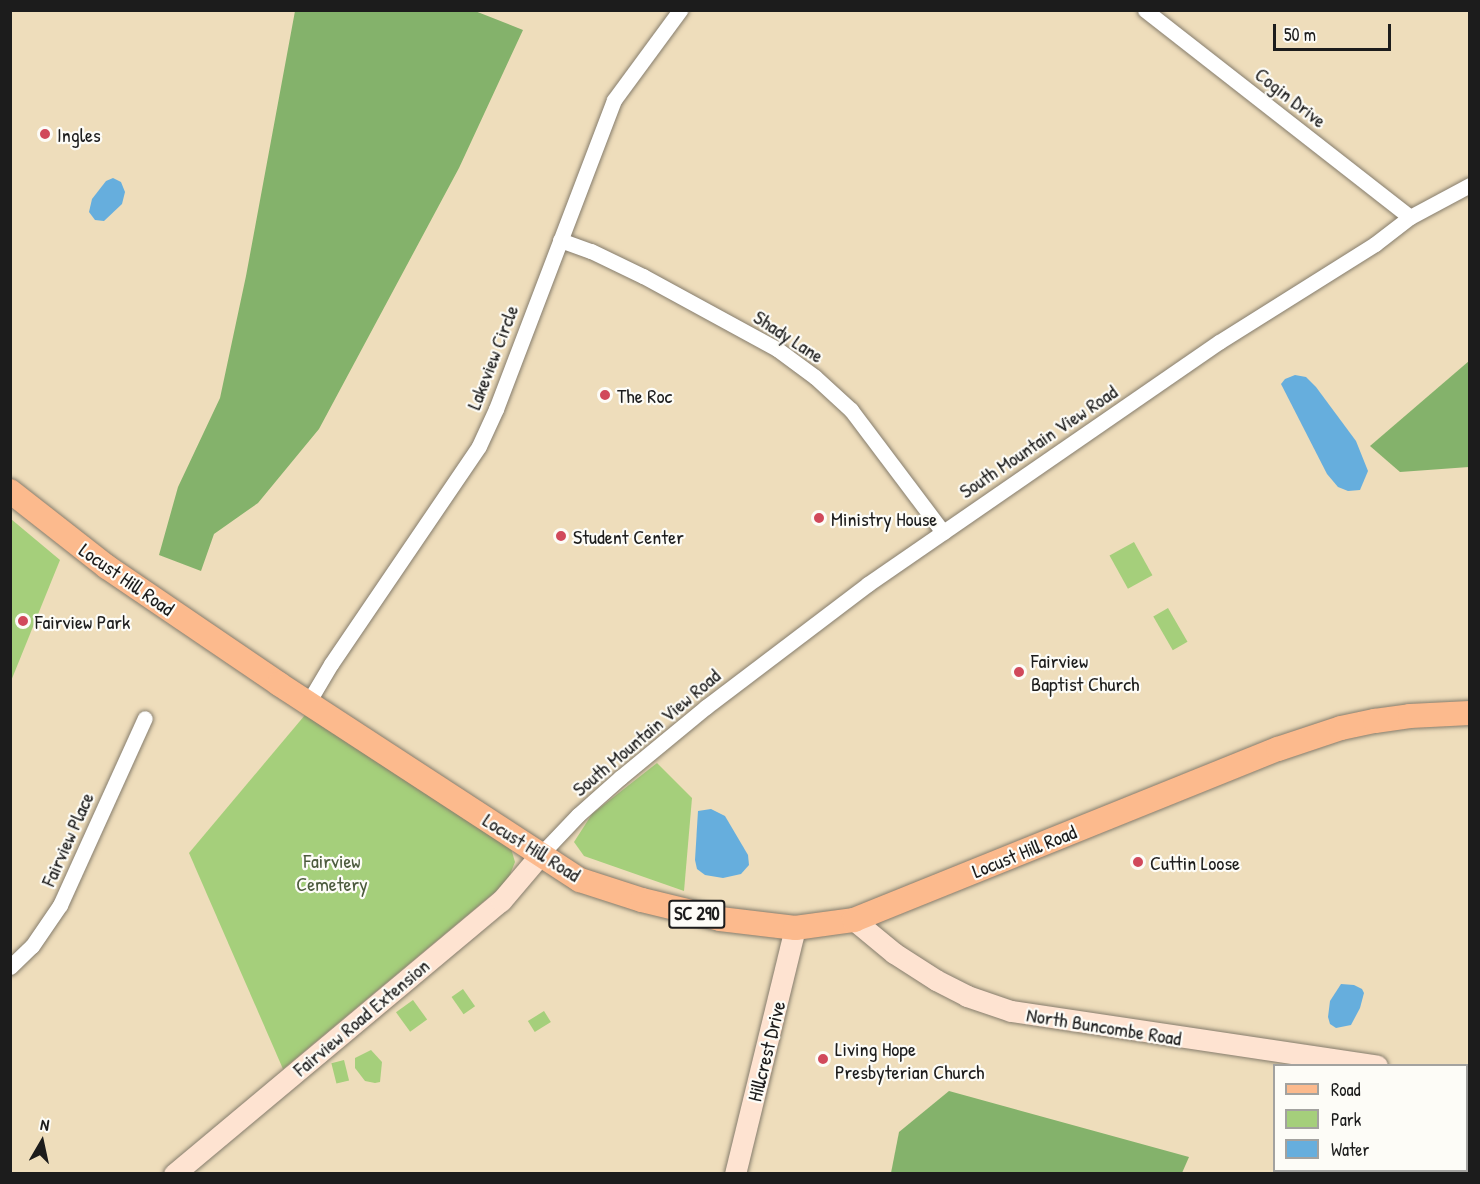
<!DOCTYPE html>
<style>
body{margin:0}
#map{position:relative;width:1480px;height:1184px;overflow:hidden;background:#edb;font-family:"Patrick Hand",sans-serif}
div>[style]{position:absolute}
.green>*{inset:0;background:#a5cf7b;transform-origin:0 0}
.forest>*{inset:0;background:#84b26b}
.water>*{inset:0;background:#66aedd}
.roads{filter:drop-shadow(0 0 2px #857c6c) drop-shadow(0 0 2px #857c6c)}
.street>*{height:15px;margin:-7.5px;padding:0 7.5px;transform-origin:7.5px;border-radius:7.5px;background:#fff}
.secondary>*{height:21px;margin:-10.5px;padding:0 10.5px;transform-origin:10.5px;border-radius:10.5px;background:#fee3d1}
.primary>*{height:24px;margin:-12px;padding:0 12px;transform-origin:12px;border-radius:12px;background:#fcba8d}
.dots>*{width:16px;height:16px;translate:-50% -50%;box-sizing:border-box;border:3px solid #fdfcf7;border-radius:50%}
span{translate:-50% -50%;white-space:nowrap;text-align:center;line-height:1.15;-webkit-text-stroke:4.5px #fdfcf7;paint-order:stroke}
.shield-label span{padding:2px 4px;background:#fdfcf7;border:2px solid;border-radius:4px;-webkit-text-stroke-width:0}
.shield-label{font-size:18px;color:#1c1c1c;font-weight:700}
.street-label{font-size:20px;color:#1c1c1c}
.poi-label{font-size:20px;color:#1c1c1c}
.left{translate:0 -50%;text-align:left}
.park-label{font-size:20px;color:#4c5b3d}
.frame{position:absolute;inset:0;border:12px solid #1c1c1c;pointer-events:none}
.legend{position:absolute;left:1273px;top:1064px;width:195px;height:108px;box-sizing:border-box;background:#fdfcf7;border:2px solid #a3a29f;margin:0;padding:8px 10px;list-style:none;font-size:18px;color:#1c1c1c}
.legend li{display:flex;align-items:center;gap:12px;height:30px}
.legend b{width:30px;border:2px solid #a3a29f}
.north{position:absolute;left:12px;top:1112px;width:60px;height:60px;-webkit-text-stroke:4px #fdfcf7;paint-order:stroke;rotate:9deg;font-size:16px;font-weight:700;line-height:24px;text-align:center;color:#1c1c1c}
.north::after{content:'';display:block;margin:auto;width:21px;height:27px;background:#1c1c1c;clip-path:polygon(50% 0,100% 100%,50% 72%,0 100%)}
.scale{position:absolute;left:1273px;top:24px;width:118px;height:27px;box-sizing:border-box;border:3px solid #1c1c1c;border-top:0;padding-left:8px;font-size:18px;line-height:21px;white-space:nowrap;color:#1c1c1c;-webkit-text-stroke:4px #fdfcf7;paint-order:stroke}
</style>
<div id="map">
<div class="green">
<i style="clip-path:polygon(11px 519px,60px 560px,11px 681px)"></i>
<i style="left:1134px;top:542px;width:38px;height:28px;rotate:61deg"></i>
<i style="left:1168px;top:608px;width:39px;height:17px;rotate:60deg"></i>
<i style="clip-path:polygon(305px 715px,510px 845px,515px 862px,507px 882px,283px 1069px,189px 853px)"></i>
<i style="clip-path:polygon(657px 763px,692px 798px,684px 891px,584px 856px,574px 842px,592px 814px)"></i>
<i style="left:463px;top:989px;width:21px;height:14px;rotate:55deg"></i>
<i style="left:413px;top:1000px;width:24px;height:21px;rotate:54deg"></i>
<i style="left:544px;top:1011px;width:13px;height:19px;rotate:58deg"></i>
<i style="clip-path:polygon(371px 1050px,382px 1062px,380px 1082px,375px 1083px,365px 1081px,355px 1068px,355px 1058px)"></i>
<i style="left:344px;top:1060px;width:21px;height:13px;rotate:76deg"></i>
</div>
<div class="forest">
<i style="clip-path:polygon(295px 11px,475px 11px,523px 30px,459px 168px,319px 429px,258px 503px,214px 534px,201px 571px,159px 555px,178px 487px,220px 398px,246px 276px)"></i>
<i style="clip-path:polygon(1469px 361px,1469px 467px,1400px 472px,1370px 446px)"></i>
<i style="clip-path:polygon(949px 1091px,1189px 1157px,1182px 1173px,891px 1173px,899px 1132px)"></i>
</div>
<div class="water">
<i style="clip-path:polygon(113px 178px,121px 182px,125px 192px,122px 204px,104px 221px,95px 220px,89px 212px,92px 199px,106px 181px)"></i>
<i style="clip-path:polygon(1295px 375px,1306px 377px,1316px 387px,1356px 441px,1368px 471px,1360px 490px,1348px 491px,1338px 487px,1327px 474px,1281px 384px,1285px 379px)"></i>
<i style="clip-path:polygon(711px 809px,725px 816px,748px 855px,749px 865px,741px 874px,723px 878px,705px 875px,697px 869px,695px 860px,698px 811px)"></i>
<i style="clip-path:polygon(1341px 984px,1354px 985px,1362px 989px,1364px 993px,1360px 1008px,1351px 1025px,1336px 1028px,1330px 1024px,1328px 1017px,1330px 1001px)"></i>
</div>
<div class="roads">
<div class="street">
<i style="left:1145px;top:10px;width:336px;rotate:38deg"></i>
<i style="left:560px;top:240px;width:33px;rotate:20deg"></i>
<i style="left:591px;top:251px;width:58px;rotate:25.7deg"></i>
<i style="left:643px;top:276px;width:153px;rotate:28.6deg"></i>
<i style="left:777px;top:349px;width:47px;rotate:36.4deg"></i>
<i style="left:815px;top:377px;width:49px;rotate:42.5deg"></i>
<i style="left:851px;top:410px;width:153px;rotate:53deg"></i>
<i style="left:309px;top:701px;width:43px;rotate:-59.3deg"></i>
<i style="left:331px;top:664px;width:263px;rotate:-55.8deg"></i>
<i style="left:479px;top:446px;width:41px;rotate:-65.3deg"></i>
<i style="left:496px;top:409px;width:331px;rotate:-69.1deg"></i>
<i style="left:614px;top:100px;width:112px;rotate:-53.7deg"></i>
<i style="left:540px;top:855px;width:55px;rotate:-46.5deg"></i>
<i style="left:578px;top:815px;width:57px;rotate:-41.5deg"></i>
<i style="left:621px;top:777px;width:110px;rotate:-39.5deg"></i>
<i style="left:706px;top:707px;width:203px;rotate:-37.2deg"></i>
<i style="left:868px;top:584px;width:426px;rotate:-34.6deg"></i>
<i style="left:1219px;top:342px;width:184px;rotate:-32.1deg"></i>
<i style="left:1375px;top:244px;width:44px;rotate:-37.6deg"></i>
<i style="left:1410px;top:217px;width:68px;rotate:-28.1deg"></i>
<i style="left:10px;top:967px;width:30px;rotate:-44deg"></i>
<i style="left:32px;top:946px;width:50px;rotate:-55.7deg"></i>
<i style="left:60px;top:905px;width:205px;rotate:-65.6deg"></i>
<i style="left:1349px;top:1174px;width:4px;rotate:-90deg"></i>
</div>
<div class="secondary">
<i style="left:854px;top:920px;width:52px;rotate:39.5deg"></i>
<i style="left:894px;top:953px;width:50px;rotate:32.7deg"></i>
<i style="left:936px;top:980px;width:35px;rotate:27deg"></i>
<i style="left:967px;top:996px;width:46px;rotate:18.8deg"></i>
<i style="left:1011px;top:1011px;width:370px;rotate:8.5deg"></i>
<i style="left:1466px;top:1093px;width:4px;rotate:14deg"></i>
<i style="left:174px;top:1174px;width:426px;rotate:-39.9deg"></i>
<i style="left:501px;top:901px;width:60px;rotate:-49.7deg"></i>
<i style="left:735px;top:1174px;width:253px;rotate:-76.3deg"></i>
</div>
<div class="primary">
<i style="left:10px;top:491px;width:123px;rotate:38.1deg"></i>
<i style="left:107px;top:567px;width:208px;rotate:34.2deg"></i>
<i style="left:279px;top:684px;width:359px;rotate:33.1deg"></i>
<i style="left:580px;top:880px;width:65px;rotate:17.9deg"></i>
<i style="left:642px;top:900px;width:80px;rotate:13.7deg"></i>
<i style="left:720px;top:919px;width:76px;rotate:6.8deg"></i>
<i style="left:795px;top:928px;width:60px;rotate:-7.7deg"></i>
<i style="left:854px;top:920px;width:457px;rotate:-22deg"></i>
<i style="left:1278px;top:749px;width:66px;rotate:-18.4deg"></i>
<i style="left:1341px;top:728px;width:35px;rotate:-12deg"></i>
<i style="left:1375px;top:721px;width:35px;rotate:-8deg"></i>
<i style="left:1410px;top:716px;width:60px;rotate:-2.9deg"></i>
</div>
</div>
<div class="dots">
<i style="left:45px;top:134px;background:#d1495b"></i>
<i style="left:605px;top:395px;background:#d1495b"></i>
<i style="left:819px;top:518px;background:#d1495b"></i>
<i style="left:561px;top:536px;background:#d1495b"></i>
<i style="left:23px;top:621px;background:#d1495b"></i>
<i style="left:1019px;top:672px;background:#d1495b"></i>
<i style="left:1138px;top:862px;background:#d1495b"></i>
<i style="left:823px;top:1059px;background:#d1495b"></i>
</div>
<div class="shield-label">
<span style="left:697px;top:914px">SC 290</span>
</div>
<div class="street-label">
<span style="left:1291px;top:97px;rotate:38deg">Cogin Drive</span>
<span style="left:789px;top:336px;rotate:33deg">Shady Lane</span>
<span style="left:492px;top:357px;rotate:-69deg">Lakeview Circle</span>
<span style="left:1038px;top:441px;rotate:-34deg">South Mountain View Road</span>
<span style="left:127px;top:579px;rotate:35deg">Locust Hill Road</span>
<span style="left:646px;top:732px;rotate:-40deg">South Mountain View Road</span>
<span style="left:67px;top:839px;rotate:-66deg">Fairview Place</span>
<span style="left:532px;top:847px;rotate:32deg">Locust Hill Road</span>
<span style="left:1024px;top:851px;rotate:-22deg">Locust Hill Road</span>
<span style="left:361px;top:1017px;rotate:-40deg">Fairview Road Extension</span>
<span style="left:1104px;top:1026px;rotate:9deg">North Buncombe Road</span>
<span style="left:766px;top:1051px;rotate:-76deg">Hillcrest Drive</span>
</div>
<div class="poi-label">
<span class="left" style="left:57px;top:134px">Ingles</span>
<span class="left" style="left:617px;top:395px">The Roc</span>
<span class="left" style="left:831px;top:518px">Ministry House</span>
<span class="left" style="left:573px;top:536px">Student Center</span>
<span class="left" style="left:35px;top:621px">Fairview Park</span>
<span class="left" style="left:1031px;top:672px">Fairview<br>Baptist Church</span>
<span class="left" style="left:1150px;top:862px">Cuttin Loose</span>
<span class="left" style="left:835px;top:1060px">Living Hope<br>Presbyterian Church</span>
</div>
<div class="park-label">
<span style="left:332px;top:872px">Fairview<br>Cemetery</span>
</div>
<div class="frame"></div>
<ul class="legend">
<li><b style="height:8px;background:#fcba8d"></b>Road</li>
<li><b style="height:16px;background:#a5cf7b"></b>Park</li>
<li><b style="height:16px;background:#66aedd"></b>Water</li>
</ul>
<div class="north">N</div>
<div class="scale">50 m</div>
</div>
